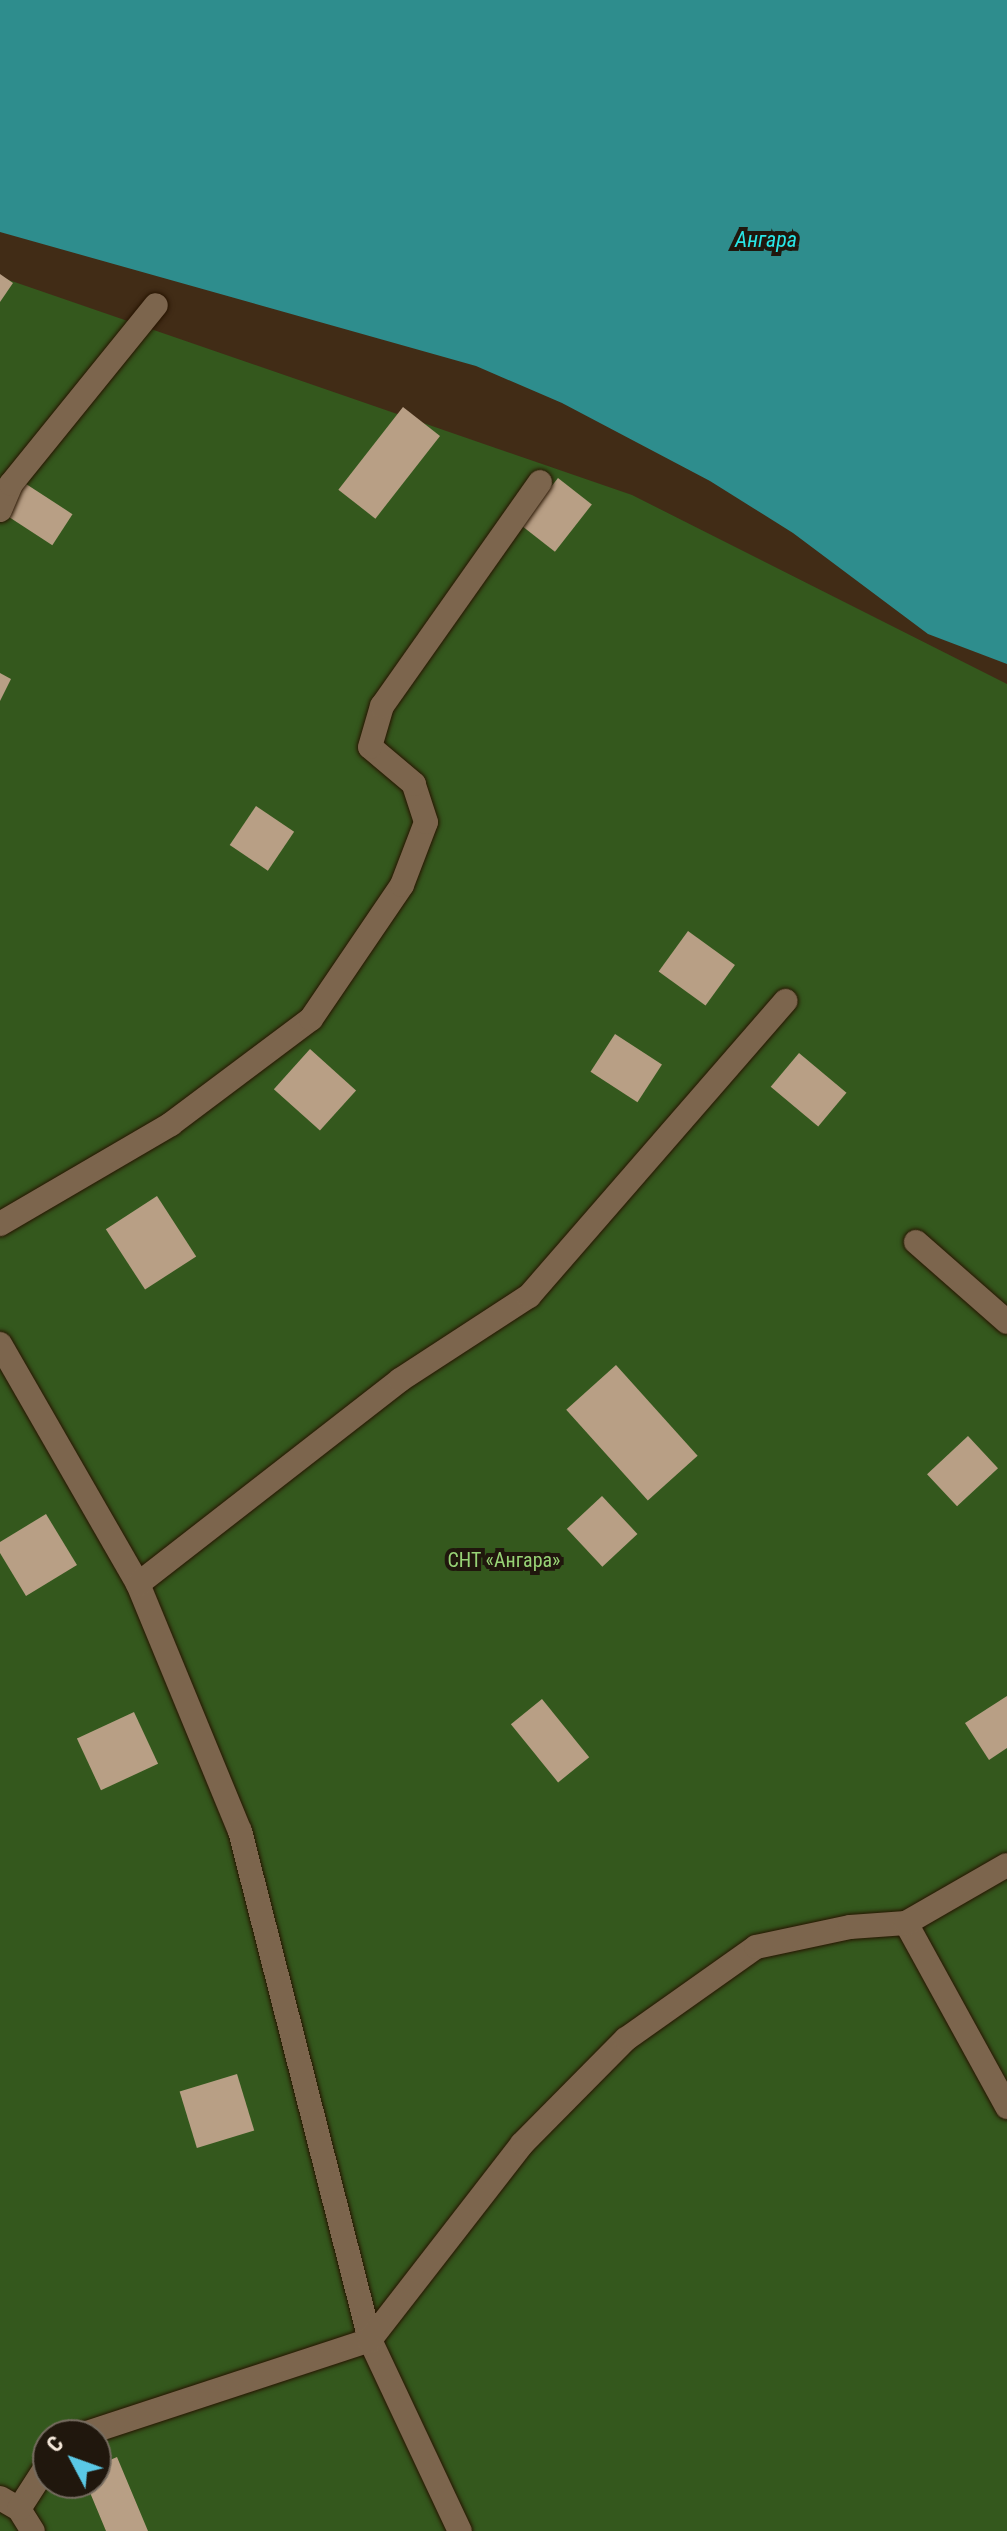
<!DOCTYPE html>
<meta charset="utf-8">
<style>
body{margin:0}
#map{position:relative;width:1007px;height:2531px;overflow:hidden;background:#412c16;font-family:"Roboto Condensed",sans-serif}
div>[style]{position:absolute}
.green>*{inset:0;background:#34581d}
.water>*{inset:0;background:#2e8d8d}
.building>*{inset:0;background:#b89f85;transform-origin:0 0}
.roads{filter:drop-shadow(0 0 2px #271400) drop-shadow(0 0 2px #271400)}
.minor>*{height:24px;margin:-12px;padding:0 12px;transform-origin:12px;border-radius:12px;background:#7c654d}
span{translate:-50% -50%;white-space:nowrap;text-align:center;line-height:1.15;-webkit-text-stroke:8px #20170d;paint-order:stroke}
.park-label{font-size:20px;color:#98d376}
.water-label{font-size:22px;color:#29e6e7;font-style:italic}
.north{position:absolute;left:32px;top:2419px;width:80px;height:80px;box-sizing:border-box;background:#20170d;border:2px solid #756b5f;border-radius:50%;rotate:311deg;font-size:22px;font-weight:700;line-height:32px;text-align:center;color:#f5e8da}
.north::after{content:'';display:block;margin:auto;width:28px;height:36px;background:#5ac8e5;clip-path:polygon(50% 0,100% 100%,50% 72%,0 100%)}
</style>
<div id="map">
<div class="green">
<i style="clip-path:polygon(evenodd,0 277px,632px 495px,1007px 684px,1007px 2531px,0 2531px,0 277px,48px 2435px,96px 2435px,96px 2483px,48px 2483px,48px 2435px)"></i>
</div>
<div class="water">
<i style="clip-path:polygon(0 0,1007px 0,1007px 664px,928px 634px,793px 533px,710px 481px,562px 403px,476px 366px,0 232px)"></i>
</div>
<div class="building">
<i style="clip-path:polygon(0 274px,13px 283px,0 302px)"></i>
<i style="left:403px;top:407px;width:47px;height:105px;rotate:38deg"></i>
<i style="left:558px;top:478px;width:43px;height:60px;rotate:38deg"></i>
<i style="left:23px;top:482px;width:59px;height:37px;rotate:33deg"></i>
<i style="clip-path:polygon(0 673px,11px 679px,0 701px)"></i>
<i style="left:256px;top:806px;width:46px;height:47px;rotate:34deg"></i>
<i style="left:688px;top:931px;width:58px;height:50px;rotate:36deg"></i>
<i style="left:615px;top:1034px;width:56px;height:45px;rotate:33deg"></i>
<i style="left:310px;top:1049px;width:62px;height:54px;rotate:42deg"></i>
<i style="left:799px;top:1053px;width:62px;height:44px;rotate:40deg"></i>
<i style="left:157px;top:1196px;width:72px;height:61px;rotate:57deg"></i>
<i style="left:616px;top:1365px;width:122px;height:67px;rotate:48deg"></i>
<i style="left:968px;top:1436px;width:44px;height:56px;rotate:47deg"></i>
<i style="left:602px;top:1496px;width:52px;height:48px;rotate:47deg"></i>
<i style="clip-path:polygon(46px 1514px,77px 1565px,26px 1596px,0 1553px,0 1542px)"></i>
<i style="clip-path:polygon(1007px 1696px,1007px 1748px,989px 1760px,965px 1723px)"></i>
<i style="left:542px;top:1699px;width:75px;height:40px;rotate:51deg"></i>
<i style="left:134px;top:1712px;width:57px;height:63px;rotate:65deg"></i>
<i style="left:237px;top:2074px;width:59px;height:60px;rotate:73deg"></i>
<i style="clip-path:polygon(117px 2457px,148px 2531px,106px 2531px,86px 2483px,96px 2483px,96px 2466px)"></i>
</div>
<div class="roads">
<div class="minor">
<i style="left:0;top:510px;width:28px;rotate:-67deg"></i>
<i style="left:11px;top:484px;width:230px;rotate:-51deg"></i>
<i style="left:0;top:1224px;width:198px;rotate:-30.3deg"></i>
<i style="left:171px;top:1124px;width:175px;rotate:-36.9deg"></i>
<i style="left:311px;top:1019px;width:162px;rotate:-55.8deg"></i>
<i style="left:402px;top:885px;width:67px;rotate:-69.1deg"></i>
<i style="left:426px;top:822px;width:40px;rotate:-108deg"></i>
<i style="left:414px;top:784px;width:57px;rotate:-139.9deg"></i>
<i style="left:370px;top:747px;width:43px;rotate:-73.7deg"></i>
<i style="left:382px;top:706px;width:274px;rotate:-54.8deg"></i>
<i style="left:916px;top:1242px;width:121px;rotate:41.3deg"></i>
<i style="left:0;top:1344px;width:277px;rotate:60.1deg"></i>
<i style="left:138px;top:1584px;width:267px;rotate:67.6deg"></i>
<i style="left:240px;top:1831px;width:525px;rotate:75.67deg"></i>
<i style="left:370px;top:2340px;width:211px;rotate:64.8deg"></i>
<i style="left:138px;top:1584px;width:332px;rotate:-37.9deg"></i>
<i style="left:400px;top:1380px;width:154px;rotate:-33.1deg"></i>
<i style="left:529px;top:1296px;width:391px;rotate:-49deg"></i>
<i style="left:906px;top:1923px;width:210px;rotate:61.2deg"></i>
<i style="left:81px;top:2435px;width:304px;rotate:-18.2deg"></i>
<i style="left:370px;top:2340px;width:248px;rotate:-52.2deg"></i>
<i style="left:522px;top:2144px;width:148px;rotate:-45.3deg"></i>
<i style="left:626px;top:2039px;width:159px;rotate:-35.3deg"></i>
<i style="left:756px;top:1947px;width:96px;rotate:-12deg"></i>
<i style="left:850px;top:1927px;width:56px;rotate:-4.1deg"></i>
<i style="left:906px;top:1923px;width:116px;rotate:-29.9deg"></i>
<i style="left:0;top:2498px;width:22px;rotate:30deg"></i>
<i style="left:19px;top:2509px;width:26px;rotate:58deg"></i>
<i style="left:19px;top:2509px;width:54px;rotate:-57.2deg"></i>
</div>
</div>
<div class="park-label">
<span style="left:504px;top:1560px">СНТ «Ангара»</span>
</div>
<div class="water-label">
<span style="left:766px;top:240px">Ангара</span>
</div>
<div class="north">С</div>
</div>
